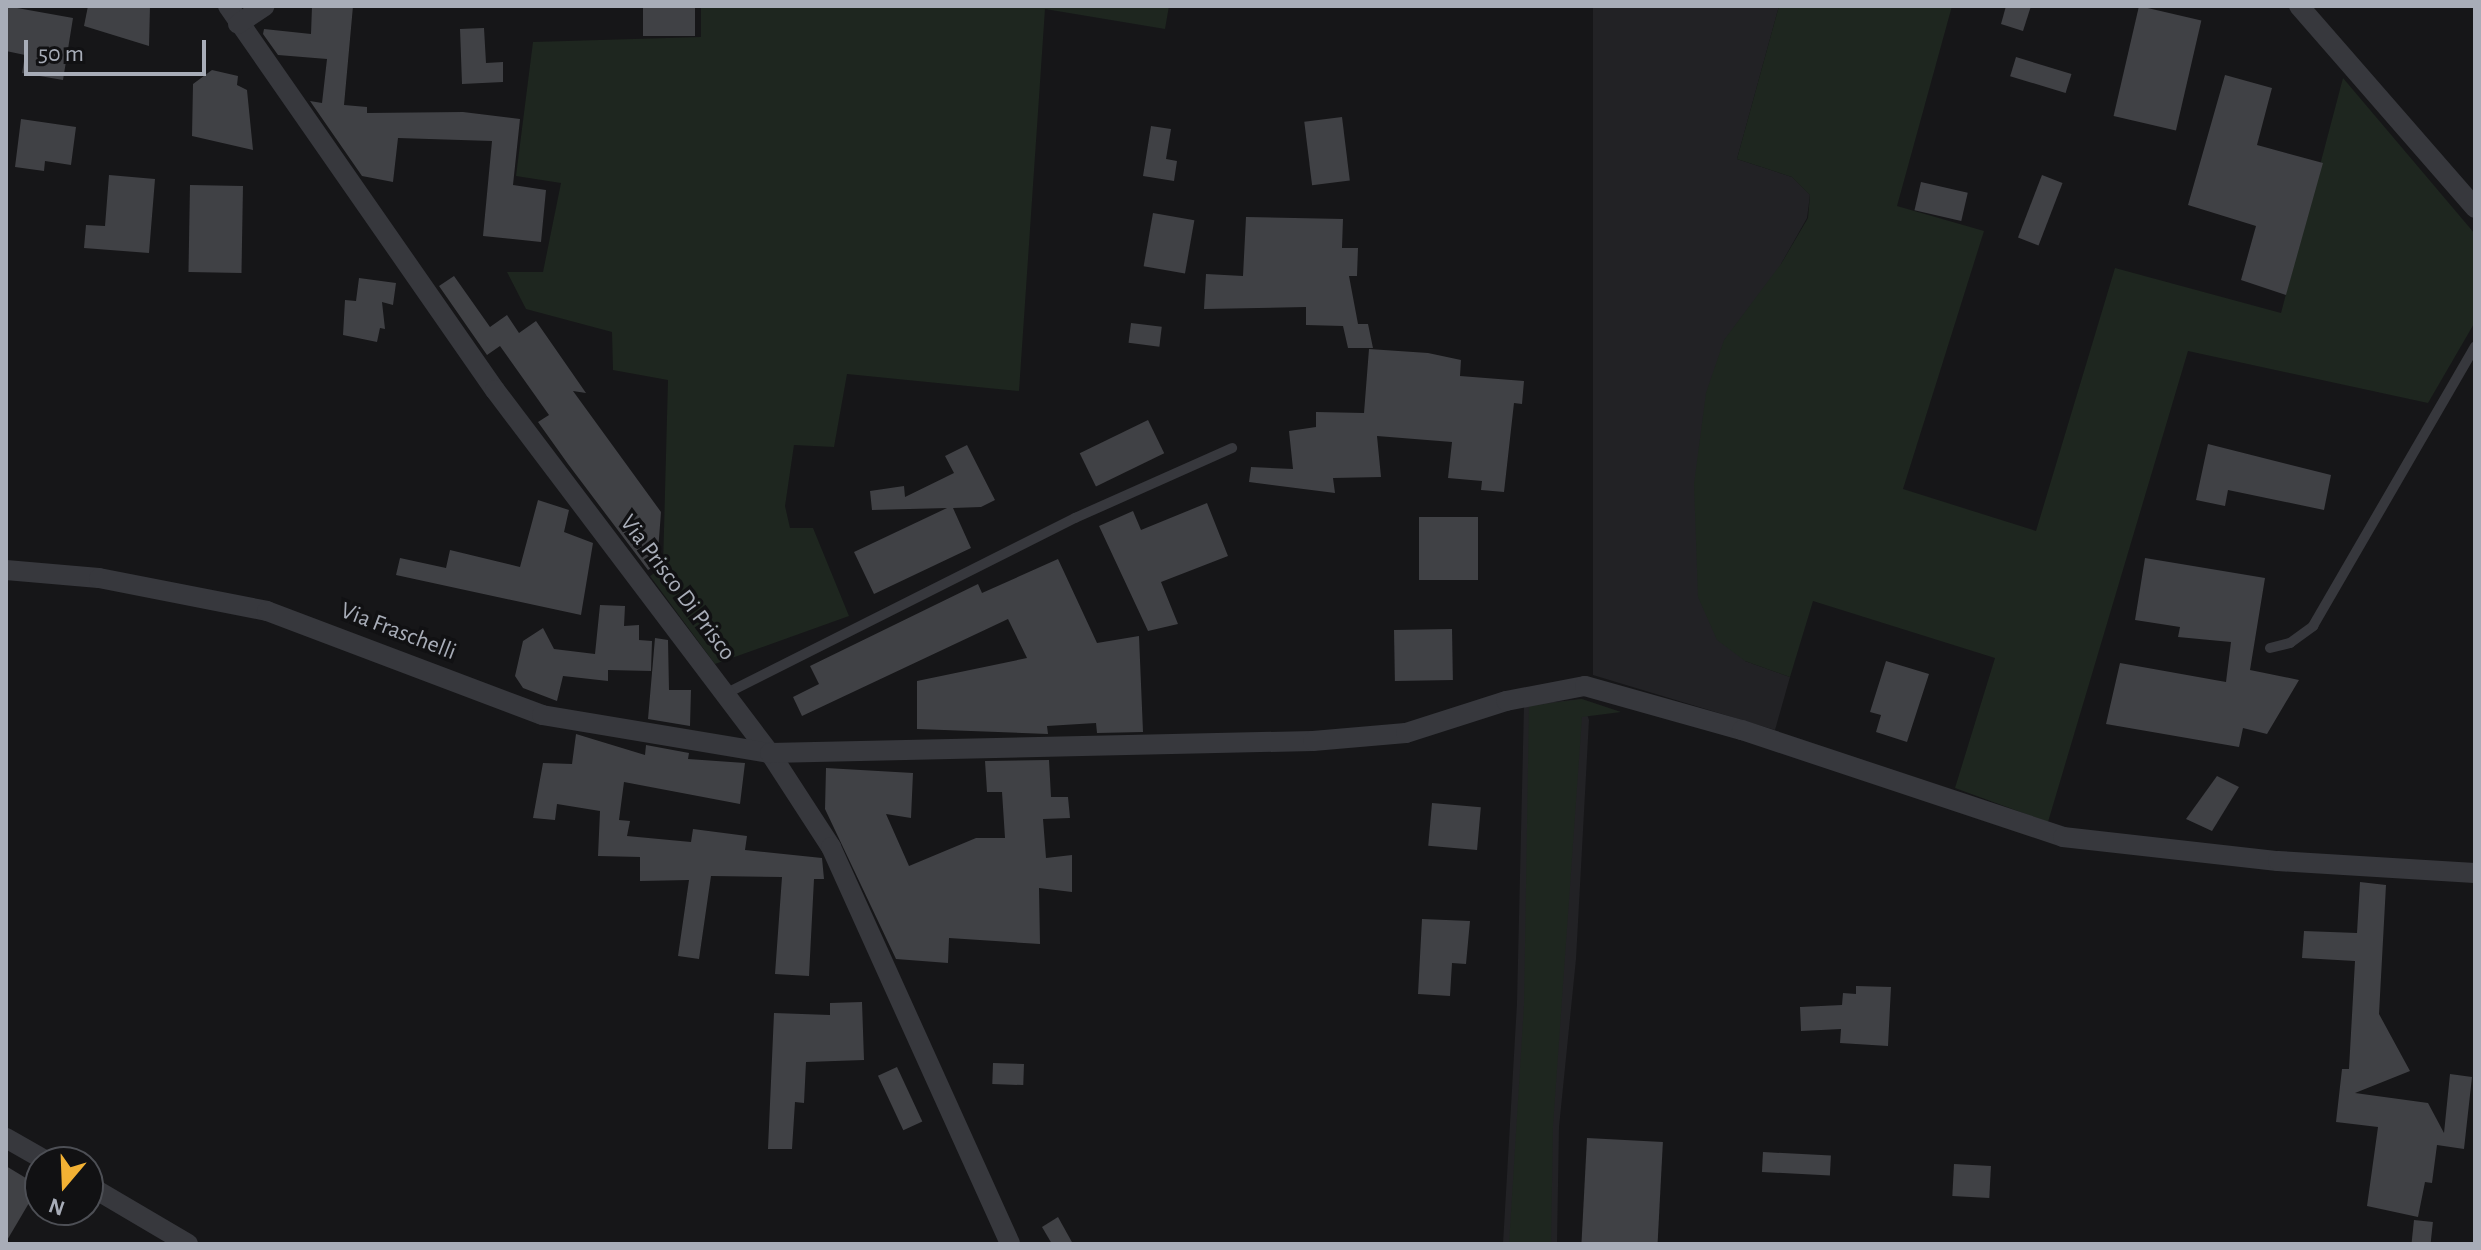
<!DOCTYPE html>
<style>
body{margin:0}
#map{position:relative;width:2481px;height:1250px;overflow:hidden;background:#161618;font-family:"Alegreya Sans",sans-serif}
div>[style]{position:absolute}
.built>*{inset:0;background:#222225}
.green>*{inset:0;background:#1e261f}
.building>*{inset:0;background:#404145;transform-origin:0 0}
.lane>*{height:10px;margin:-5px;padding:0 5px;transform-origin:5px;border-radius:5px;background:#37383d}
.street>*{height:20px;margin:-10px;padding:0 10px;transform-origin:10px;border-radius:10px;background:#37383d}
span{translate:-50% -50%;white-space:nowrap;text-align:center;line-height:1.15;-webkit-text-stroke:7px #111113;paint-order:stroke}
.street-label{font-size:24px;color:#a8adb8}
.frame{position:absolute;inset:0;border:8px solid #a8adb8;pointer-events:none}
.north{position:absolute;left:24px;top:1146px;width:80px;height:80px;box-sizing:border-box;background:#111113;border:2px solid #4d4f55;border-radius:50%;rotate:199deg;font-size:22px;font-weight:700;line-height:32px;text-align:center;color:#a8adb8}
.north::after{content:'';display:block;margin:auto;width:28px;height:36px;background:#f2b134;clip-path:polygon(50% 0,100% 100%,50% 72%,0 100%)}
.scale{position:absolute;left:24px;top:40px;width:182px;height:36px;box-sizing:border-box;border:4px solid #a8adb8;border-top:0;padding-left:10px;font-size:24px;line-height:28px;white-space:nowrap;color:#a8adb8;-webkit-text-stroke:6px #111113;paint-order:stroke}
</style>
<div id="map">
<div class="built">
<i style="clip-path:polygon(1593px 6px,1779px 6px,1737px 159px,1792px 177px,1810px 195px,1807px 218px,1781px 264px,1745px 661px,1790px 677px,1775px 730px,1593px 675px)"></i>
<i style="clip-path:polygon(1582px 699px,1589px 720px,1576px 959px,1559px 1127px,1557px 1244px,1503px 1244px,1517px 1003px,1524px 705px)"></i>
</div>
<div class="green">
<i style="clip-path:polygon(701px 6px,1169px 6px,1165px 29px,1045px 9px,1019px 391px,847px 374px,834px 447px,794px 445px,785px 506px,790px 528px,813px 528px,849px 616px,715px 664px,650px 576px,663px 567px,668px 380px,613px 370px,612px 332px,526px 309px,507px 272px,543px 272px,561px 183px,516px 176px,533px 42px,701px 37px)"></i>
<i style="clip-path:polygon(1779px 6px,1952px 6px,1897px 206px,1984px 231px,1903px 489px,2036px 531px,2115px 268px,2281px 313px,2343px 78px,2475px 234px,2475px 322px,2428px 403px,2188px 351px,2048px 822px,1955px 788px,1995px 658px,1813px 601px,1790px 677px,1745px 661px,1717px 640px,1698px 597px,1694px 484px,1706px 393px,1724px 340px,1781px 264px,1808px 218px,1810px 195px,1792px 177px,1737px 159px)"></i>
<i style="clip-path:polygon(1582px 699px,1621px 712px,1582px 717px,1553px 1126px,1551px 1244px,1509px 1244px,1524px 1005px,1529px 706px)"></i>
</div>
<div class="building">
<i style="clip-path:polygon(6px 6px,73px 18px,63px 80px,22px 73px,25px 55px,6px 51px)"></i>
<i style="clip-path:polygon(88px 6px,150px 6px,149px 46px,84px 26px)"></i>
<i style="clip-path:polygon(312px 6px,353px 6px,344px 105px,367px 107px,367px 113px,463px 112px,520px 119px,513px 185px,546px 190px,541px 242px,483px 236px,492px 141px,398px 138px,393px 182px,362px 176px,310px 101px,322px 103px,327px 59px,278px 55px,263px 34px,264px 29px,311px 34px)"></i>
<i style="left:643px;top:6px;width:52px;height:30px"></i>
<i style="clip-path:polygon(2006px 6px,2031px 6px,2023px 31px,2001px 24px)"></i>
<i style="left:2139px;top:6px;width:64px;height:113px;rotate:13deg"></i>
<i style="clip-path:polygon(484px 28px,486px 63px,503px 62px,503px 82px,462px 84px,460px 29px)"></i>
<i style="left:2016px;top:57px;width:58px;height:20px;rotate:17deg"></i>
<i style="clip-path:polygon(212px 70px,238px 76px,237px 85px,247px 90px,253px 150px,192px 136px,193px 84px)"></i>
<i style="clip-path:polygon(2225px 75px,2272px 88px,2257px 145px,2323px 163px,2286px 295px,2241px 280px,2256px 226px,2188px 205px)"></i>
<i style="left:1342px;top:117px;width:64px;height:38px;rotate:83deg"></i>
<i style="clip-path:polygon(21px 119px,76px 127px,71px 165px,45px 161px,44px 171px,15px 167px)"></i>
<i style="clip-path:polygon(1151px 126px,1171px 129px,1166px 159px,1177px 161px,1174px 181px,1143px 176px)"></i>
<i style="clip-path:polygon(109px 175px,155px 179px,149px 253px,84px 248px,86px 225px,105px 226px)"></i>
<i style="left:2042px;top:175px;width:22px;height:67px;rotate:21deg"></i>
<i style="left:1921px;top:182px;width:48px;height:29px;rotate:13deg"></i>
<i style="left:190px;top:185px;width:53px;height:87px;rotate:1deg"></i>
<i style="left:1153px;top:213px;width:42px;height:54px;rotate:10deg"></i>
<i style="clip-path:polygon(1246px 217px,1343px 219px,1342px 248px,1358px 248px,1357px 276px,1349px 276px,1358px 324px,1368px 324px,1373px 348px,1348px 348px,1343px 326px,1306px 325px,1306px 307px,1204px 309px,1206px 274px,1243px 276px)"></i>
<i style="clip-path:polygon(454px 276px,490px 327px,507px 315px,519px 333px,536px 321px,586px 393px,573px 391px,661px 512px,657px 565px,648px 570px,568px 464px,538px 422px,549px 415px,500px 346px,487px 355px,439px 286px)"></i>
<i style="clip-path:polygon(359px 278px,396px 283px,393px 305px,382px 302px,385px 329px,380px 328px,377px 342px,343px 335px,345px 300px,356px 301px)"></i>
<i style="left:1131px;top:323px;width:31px;height:20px;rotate:7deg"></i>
<i style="clip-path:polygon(1369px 349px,1428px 353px,1461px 360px,1460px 376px,1524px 381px,1522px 404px,1514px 403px,1504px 492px,1481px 490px,1482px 481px,1448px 478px,1452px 442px,1377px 436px,1381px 477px,1333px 478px,1335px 493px,1249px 482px,1251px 467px,1293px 469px,1289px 431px,1316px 427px,1316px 412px,1364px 413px)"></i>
<i style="left:1148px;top:420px;width:37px;height:76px;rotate:64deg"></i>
<i style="clip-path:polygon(2208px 444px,2331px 475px,2324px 510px,2228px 490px,2225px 506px,2196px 500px)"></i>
<i style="clip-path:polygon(967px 445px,995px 500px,981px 507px,953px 508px,971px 548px,874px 594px,854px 552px,947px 508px,872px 510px,870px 491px,904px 486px,905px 497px,954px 473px,945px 456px)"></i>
<i style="clip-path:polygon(538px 500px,569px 510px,564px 532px,593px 543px,581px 615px,396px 575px,400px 558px,446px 568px,450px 550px,520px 567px)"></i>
<i style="clip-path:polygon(1207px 503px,1228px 556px,1161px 582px,1178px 624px,1148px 631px,1099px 526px,1133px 511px,1141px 530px)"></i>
<i style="left:1419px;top:517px;width:59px;height:63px"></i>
<i style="clip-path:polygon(2145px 558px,2265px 578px,2250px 670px,2299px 680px,2267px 734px,2243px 728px,2239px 747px,2106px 724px,2120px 663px,2226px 682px,2231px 642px,2178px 637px,2180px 627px,2135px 620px)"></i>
<i style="clip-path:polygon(1058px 559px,1097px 643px,1139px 636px,1143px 732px,1097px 733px,1096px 723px,1047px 726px,1048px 734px,917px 729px,917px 681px,1027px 658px,1008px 619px,802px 716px,793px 697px,819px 684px,810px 666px,978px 584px,982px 593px)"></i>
<i style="clip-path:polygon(600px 605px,625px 606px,624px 626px,639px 625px,639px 640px,652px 641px,651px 671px,608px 670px,608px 681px,563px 676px,557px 701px,523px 688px,515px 676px,523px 641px,543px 628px,554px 649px,595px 654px)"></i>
<i style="left:1452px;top:629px;width:51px;height:58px;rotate:89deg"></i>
<i style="clip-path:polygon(655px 638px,668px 640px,669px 690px,691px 690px,690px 726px,648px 719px)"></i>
<i style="clip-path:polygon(1886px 661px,1929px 674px,1907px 742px,1876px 732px,1881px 715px,1870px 712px)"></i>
<i style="clip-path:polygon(576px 734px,645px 755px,646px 745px,689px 753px,688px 759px,745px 763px,740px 804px,624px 782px,619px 820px,630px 821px,627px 836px,691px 842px,693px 829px,747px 836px,745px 850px,822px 858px,824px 879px,814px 879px,809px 976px,775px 974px,782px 877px,711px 876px,699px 959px,678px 956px,689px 880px,640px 881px,640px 857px,598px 856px,600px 811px,557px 804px,555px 820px,533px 818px,543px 763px,572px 764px)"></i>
<i style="clip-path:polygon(1049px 760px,1051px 797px,1068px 797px,1070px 818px,1043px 819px,1046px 858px,1072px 855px,1072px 892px,1039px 888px,1040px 944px,949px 938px,948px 963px,896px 959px,825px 809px,826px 768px,913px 773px,911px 818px,886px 814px,909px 866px,976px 838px,1005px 838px,1002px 792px,987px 792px,985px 761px)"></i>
<i style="clip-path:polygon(2217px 776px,2239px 787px,2212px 831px,2186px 819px)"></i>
<i style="left:1432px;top:803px;width:49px;height:43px;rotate:5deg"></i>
<i style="clip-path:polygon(2360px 882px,2386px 885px,2379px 1014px,2410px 1071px,2355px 1093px,2428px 1103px,2444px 1133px,2450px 1074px,2472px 1077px,2464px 1149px,2437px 1145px,2432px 1183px,2425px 1182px,2418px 1217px,2367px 1206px,2378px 1127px,2336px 1122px,2342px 1069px,2349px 1069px,2355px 961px,2302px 958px,2304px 931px,2357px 933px)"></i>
<i style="clip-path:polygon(1422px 919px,1470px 921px,1466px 964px,1452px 963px,1450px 996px,1418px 994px)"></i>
<i style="clip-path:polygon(1856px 986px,1891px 987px,1888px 1046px,1840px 1043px,1841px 1029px,1801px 1031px,1800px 1007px,1842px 1005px,1843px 993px,1856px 994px)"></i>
<i style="clip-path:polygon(862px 1002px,864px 1060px,806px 1062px,804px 1103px,795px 1102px,792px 1149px,768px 1149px,774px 1013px,830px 1015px,830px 1003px)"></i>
<i style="left:993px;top:1063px;width:31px;height:21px;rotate:2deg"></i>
<i style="left:897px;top:1067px;width:60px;height:21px;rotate:65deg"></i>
<i style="left:1587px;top:1138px;width:76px;height:106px;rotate:3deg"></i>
<i style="left:1763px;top:1152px;width:68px;height:20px;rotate:3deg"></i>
<i style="left:1954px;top:1164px;width:37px;height:32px;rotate:3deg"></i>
<i style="clip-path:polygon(6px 1166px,39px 1186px,6px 1242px)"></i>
<i style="clip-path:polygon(1058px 1217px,1073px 1244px,1052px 1244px,1042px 1227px)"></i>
<i style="left:2414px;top:1220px;width:19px;height:22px;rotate:6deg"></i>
</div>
<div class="lane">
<i style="left:2270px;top:648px;width:21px;rotate:-14deg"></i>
<i style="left:2290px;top:643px;width:29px;rotate:-36deg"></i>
<i style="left:2313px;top:626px;width:323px;rotate:-59.9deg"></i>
<i style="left:725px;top:694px;width:392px;rotate:-26.7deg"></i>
<i style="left:1075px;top:518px;width:172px;rotate:-24deg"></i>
</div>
<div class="street">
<i style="left:228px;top:6px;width:468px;rotate:55.2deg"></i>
<i style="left:495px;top:390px;width:455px;rotate:52.9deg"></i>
<i style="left:770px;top:753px;width:112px;rotate:57deg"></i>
<i style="left:831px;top:847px;width:435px;rotate:65.7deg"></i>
<i style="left:2299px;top:6px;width:268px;rotate:48.9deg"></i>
<i style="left:238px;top:24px;width:32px;rotate:-34deg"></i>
<i style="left:6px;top:570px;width:93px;rotate:4.9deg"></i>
<i style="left:99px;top:578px;width:171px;rotate:11.1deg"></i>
<i style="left:267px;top:611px;width:294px;rotate:20.7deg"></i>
<i style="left:542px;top:715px;width:231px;rotate:9.5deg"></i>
<i style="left:770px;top:753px;width:543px;rotate:-1.27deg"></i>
<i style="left:1313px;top:741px;width:93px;rotate:-4.9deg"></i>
<i style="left:1406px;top:733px;width:105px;rotate:-17.7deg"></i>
<i style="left:1506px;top:701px;width:80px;rotate:-10.8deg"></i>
<i style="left:1585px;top:686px;width:163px;rotate:15.7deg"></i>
<i style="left:1742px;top:730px;width:338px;rotate:18.4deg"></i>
<i style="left:2063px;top:837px;width:216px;rotate:6.4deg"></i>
<i style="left:2278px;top:861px;width:197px;rotate:3.5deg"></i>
<i style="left:6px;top:1138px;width:48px;rotate:29.7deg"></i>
<i style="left:88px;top:1185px;width:116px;rotate:30.5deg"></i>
</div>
<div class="street-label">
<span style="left:677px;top:588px;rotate:53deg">Via Prisco Di Prisco</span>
<span style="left:398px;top:632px;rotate:21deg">Via Fraschelli</span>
</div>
<div class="frame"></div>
<div class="north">N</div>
<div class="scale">50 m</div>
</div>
